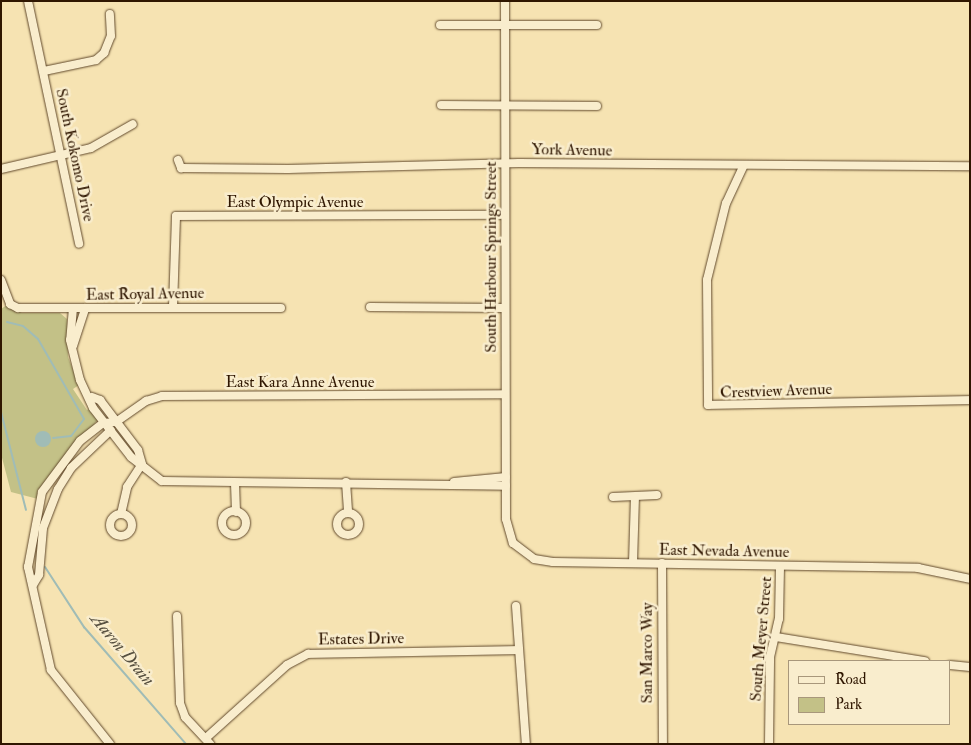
<!DOCTYPE html>
<style>
body{margin:0}
#map{position:relative;width:971px;height:745px;overflow:hidden;background:#f6e3b2;font-family:"IM FELL Double Pica",serif}
div>[style]{position:absolute}
.green>*{inset:0;background:#c3c187}
.water>*{inset:0;background:#a0bcb6}
.round{border-radius:50%}
.stream>*{height:2px;margin:-1px;padding:0 1px;transform-origin:1px;border-radius:1px;background:#a0bcb6}
.roads{filter:drop-shadow(0 0 1px #61492c) drop-shadow(0 0 1px #61492c)}
.minor>*{height:8px;margin:-4px;padding:0 4px;transform-origin:4px;border-radius:4px;background:#f9edcd}
.minor>.ring{margin:-4px;padding:0;box-sizing:content-box;background:none;border:8px solid #f9edcd;border-radius:50%}
span{translate:-50% -50%;white-space:nowrap;text-align:center;line-height:1.15;-webkit-text-stroke:5px #f9edcd;paint-order:stroke}
.street-label{font-size:16px;color:#2f1600}
.water-label{font-size:18px;color:#575040;font-style:italic}
.frame{position:absolute;inset:0;border:2px solid #2f1600;pointer-events:none}
.legend{position:absolute;left:788px;top:660px;width:162px;height:65px;box-sizing:border-box;background:#f9edcd;border:1px solid #a8977b;margin:0;padding:6px 9px;list-style:none;font-size:15px;color:#2f1600}
.legend li{display:flex;align-items:center;gap:10px;height:25px}
.legend b{width:25px;border:1px solid #a8977b}
</style>
<div id="map">
<div class="green">
<i style="clip-path:polygon(7px 305px,22px 313px,60px 313px,67px 319px,68px 357px,79px 385px,73px 389px,87px 410px,92px 407px,99px 418px,38px 499px,11px 492px,1px 454px,1px 309px)"></i>
</div>
<div class="water">
<i class="round" style="left:35px;top:431px;width:16px;height:16px"></i>
</div>
<div class="stream">
<i style="left:7px;top:322px;width:16px;rotate:14deg"></i>
<i style="left:23px;top:326px;width:20px;rotate:41deg"></i>
<i style="left:38px;top:339px;width:92px;rotate:60.1deg"></i>
<i style="left:84px;top:419px;width:21px;rotate:127deg"></i>
<i style="left:71px;top:436px;width:18px;rotate:174deg"></i>
<i style="left:1px;top:412px;width:101px;rotate:75.7deg"></i>
<i style="left:45px;top:567px;width:72px;rotate:57deg"></i>
<i style="left:84px;top:627px;width:155px;rotate:48.9deg"></i>
</div>
<div class="roads">
<div class="minor">
<i style="left:28px;top:1px;width:248px;rotate:78.1deg"></i>
<i style="left:505px;top:1px;width:518px;rotate:89.89deg"></i>
<i style="left:506px;top:519px;width:25px;rotate:74deg"></i>
<i style="left:513px;top:543px;width:26px;rotate:37deg"></i>
<i style="left:534px;top:559px;width:19px;rotate:9deg"></i>
<i style="left:553px;top:562px;width:365px;rotate:0.9deg"></i>
<i style="left:918px;top:568px;width:53px;rotate:11.9deg"></i>
<i style="left:440px;top:25px;width:157px"></i>
<i style="left:44px;top:71px;width:53px;rotate:-11.9deg"></i>
<i style="left:96px;top:60px;width:11px;rotate:-41deg"></i>
<i style="left:104px;top:53px;width:18px;rotate:-68deg"></i>
<i style="left:111px;top:36px;width:22px;rotate:-93deg"></i>
<i style="left:441px;top:105px;width:156px;rotate:0.4deg"></i>
<i style="left:178px;top:160px;width:9px;rotate:69deg"></i>
<i style="left:181px;top:168px;width:107px;rotate:0.5deg"></i>
<i style="left:288px;top:169px;width:231px;rotate:-1.5deg"></i>
<i style="left:519px;top:163px;width:451px;rotate:0.4deg"></i>
<i style="left:743px;top:167px;width:40px;rotate:115deg"></i>
<i style="left:726px;top:203px;width:79px;rotate:103.9deg"></i>
<i style="left:707px;top:280px;width:125px;rotate:89.5deg"></i>
<i style="left:708px;top:405px;width:262px;rotate:-1.1deg"></i>
<i style="left:1px;top:169px;width:92px;rotate:-13.1deg"></i>
<i style="left:91px;top:148px;width:48px;rotate:-29.7deg"></i>
<i style="left:1px;top:280px;width:26px;rotate:69deg"></i>
<i style="left:10px;top:304px;width:9px;rotate:27deg"></i>
<i style="left:18px;top:308px;width:263px"></i>
<i style="left:173px;top:307px;width:91px;rotate:-88.1deg"></i>
<i style="left:176px;top:216px;width:329px;rotate:-0.2deg"></i>
<i style="left:370px;top:307px;width:135px;rotate:0.4deg"></i>
<i style="left:73px;top:308px;width:32px;rotate:95deg"></i>
<i style="left:70px;top:340px;width:41px;rotate:76deg"></i>
<i style="left:80px;top:380px;width:31px;rotate:65deg"></i>
<i style="left:93px;top:408px;width:62px;rotate:52.2deg"></i>
<i style="left:131px;top:457px;width:39px;rotate:38deg"></i>
<i style="left:162px;top:481px;width:344px;rotate:0.8deg"></i>
<i style="left:73px;top:346px;width:40px;rotate:-72deg"></i>
<i style="left:92px;top:397px;width:9px;rotate:21deg"></i>
<i style="left:100px;top:400px;width:63px;rotate:52.8deg"></i>
<i style="left:138px;top:450px;width:15px;rotate:74deg"></i>
<i style="left:346px;top:482px;width:30px;rotate:86deg"></i>
<i style="left:454px;top:482px;width:52px;rotate:-5.5deg"></i>
<i style="left:235px;top:483px;width:29px;rotate:88deg"></i>
<i style="left:613px;top:497px;width:44px;rotate:-2.6deg"></i>
<i class="ring" style="left:222px;top:511px;width:16px;height:16px"></i>
<i class="ring" style="left:337px;top:513px;width:14px;height:14px"></i>
<i class="ring" style="left:110px;top:514px;width:14px;height:14px"></i>
<i style="left:121px;top:514px;width:28px;rotate:-77deg"></i>
<i style="left:127px;top:487px;width:27px;rotate:-57deg"></i>
<i style="left:633px;top:563px;width:66px;rotate:-88.3deg"></i>
<i style="left:662px;top:563px;width:181px;rotate:89.7deg"></i>
<i style="left:33px;top:585px;width:12px;rotate:-59deg"></i>
<i style="left:39px;top:575px;width:47px;rotate:-85.1deg"></i>
<i style="left:43px;top:528px;width:42px;rotate:-69deg"></i>
<i style="left:58px;top:489px;width:25px;rotate:-58deg"></i>
<i style="left:71px;top:468px;width:55px;rotate:-43.5deg"></i>
<i style="left:516px;top:606px;width:138px;rotate:85.9deg"></i>
<i style="left:177px;top:616px;width:87px;rotate:88deg"></i>
<i style="left:180px;top:703px;width:15px;rotate:70deg"></i>
<i style="left:185px;top:717px;width:37px;rotate:47deg"></i>
<i style="left:776px;top:637px;width:151px;rotate:9.2deg"></i>
<i style="left:950px;top:665px;width:20px;rotate:6deg"></i>
<i style="left:206px;top:738px;width:109px;rotate:-42deg"></i>
<i style="left:287px;top:665px;width:24px;rotate:-28deg"></i>
<i style="left:308px;top:654px;width:210px;rotate:-1.1deg"></i>
<i style="left:110px;top:744px;width:95px;rotate:-128.6deg"></i>
<i style="left:51px;top:670px;width:106px;rotate:-102.6deg"></i>
<i style="left:28px;top:567px;width:76px;rotate:-79.4deg"></i>
<i style="left:42px;top:492px;width:64px;rotate:-53.3deg"></i>
<i style="left:80px;top:441px;width:29px;rotate:-38deg"></i>
<i style="left:103px;top:423px;width:13px;rotate:-4deg"></i>
<i style="left:116px;top:422px;width:37px;rotate:-35deg"></i>
<i style="left:146px;top:401px;width:17px;rotate:-17deg"></i>
<i style="left:162px;top:396px;width:343px;rotate:-0.3deg"></i>
<i style="left:769px;top:744px;width:87px;rotate:-89.3deg"></i>
<i style="left:770px;top:657px;width:39px;rotate:-77deg"></i>
<i style="left:779px;top:619px;width:53px;rotate:-88.9deg"></i>
</div>
</div>
<div class="street-label">
<span style="left:572px;top:150px;rotate:1deg">York Avenue</span>
<span style="left:75px;top:155px;rotate:78deg">South Kokomo Drive</span>
<span style="left:295px;top:202px">East Olympic Avenue</span>
<span style="left:491px;top:257px;rotate:-90deg">South Harbour Springs Street</span>
<span style="left:145px;top:294px;rotate:-1deg">East Royal Avenue</span>
<span style="left:300px;top:382px">East Kara Anne Avenue</span>
<span style="left:776px;top:391px;rotate:-2deg">Crestview Avenue</span>
<span style="left:724px;top:551px;rotate:1deg">East Nevada Avenue</span>
<span style="left:361px;top:639px;rotate:-1deg">Estates Drive</span>
<span style="left:761px;top:639px;rotate:-85deg">South Meyer Street</span>
<span style="left:647px;top:653px;rotate:-90deg">San Marco Way</span>
</div>
<div class="water-label">
<span style="left:122px;top:650px;rotate:50deg">Aaron Drain</span>
</div>
<div class="frame"></div>
<ul class="legend">
<li><b style="height:6px;background:#f9edcd"></b>Road</li>
<li><b style="height:14px;background:#c3c187"></b>Park</li>
</ul>
</div>
